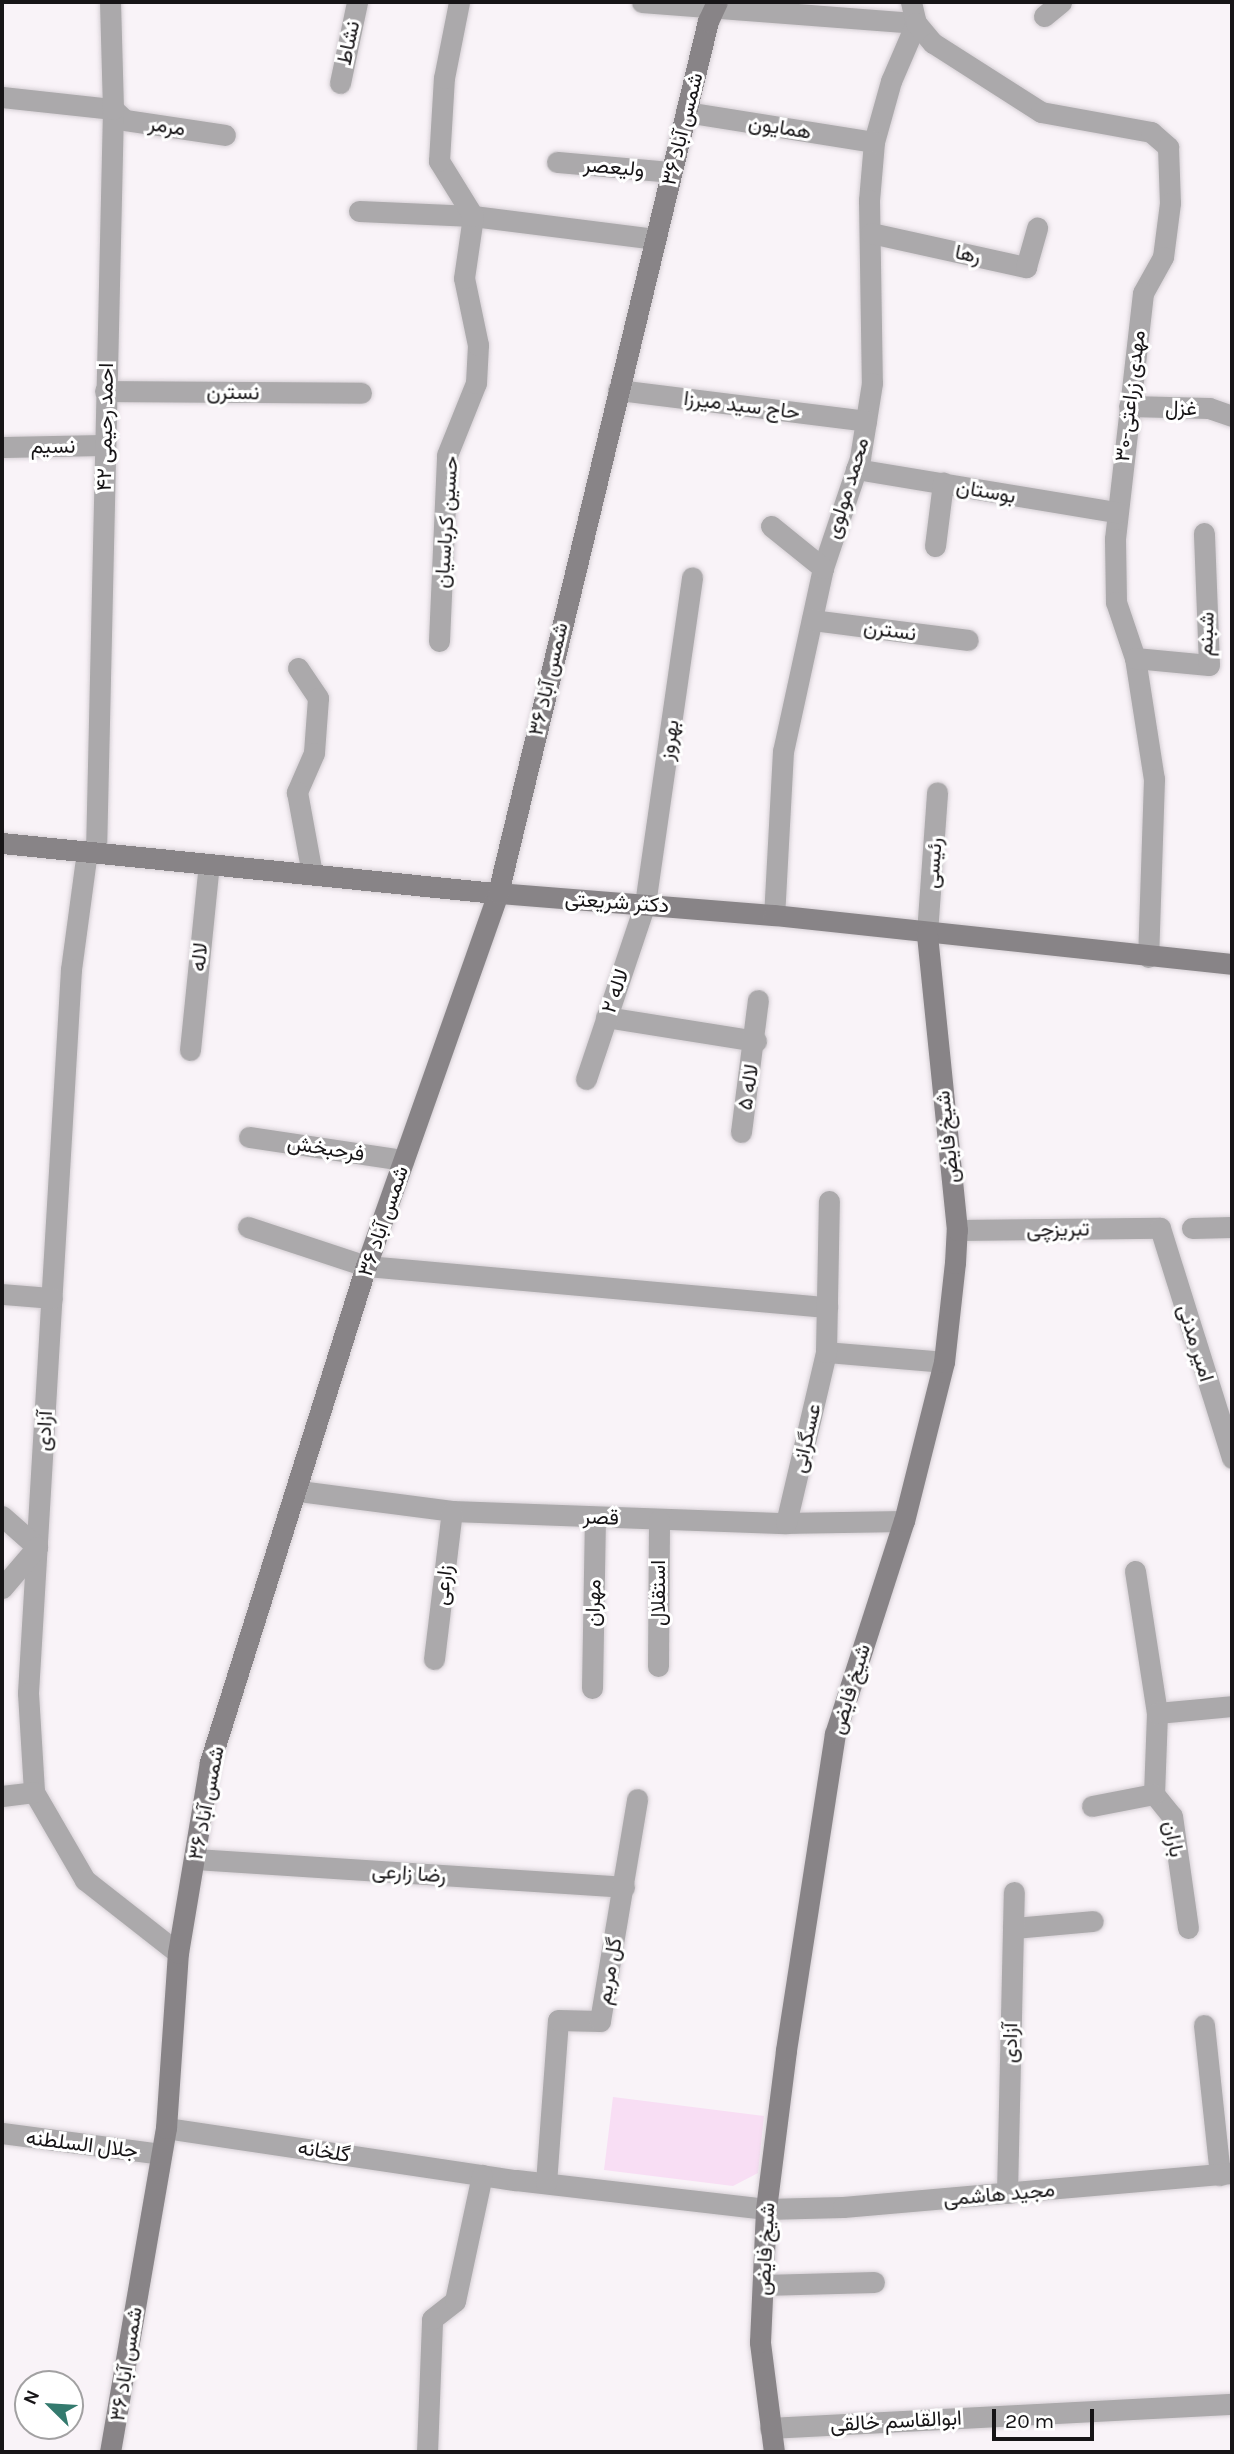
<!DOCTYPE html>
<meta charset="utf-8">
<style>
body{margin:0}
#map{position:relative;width:1234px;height:2454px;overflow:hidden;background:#f9f3f8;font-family:Karla,Vazirmatn,sans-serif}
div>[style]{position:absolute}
.green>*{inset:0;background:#f8def4}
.roads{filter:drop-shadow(0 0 2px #d5cfd4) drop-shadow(0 0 2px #d5cfd4)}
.street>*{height:21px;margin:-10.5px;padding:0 10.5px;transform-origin:10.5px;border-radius:10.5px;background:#aba9ab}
.secondary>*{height:21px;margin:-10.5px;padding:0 10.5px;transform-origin:10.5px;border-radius:10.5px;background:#888487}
span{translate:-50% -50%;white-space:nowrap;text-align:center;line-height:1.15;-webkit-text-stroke:6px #fff;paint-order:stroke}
.street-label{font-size:21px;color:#171517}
.frame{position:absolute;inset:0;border:4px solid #171517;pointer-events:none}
.north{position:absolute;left:14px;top:2370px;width:70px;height:70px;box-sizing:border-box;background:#fff;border:2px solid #a2a1a2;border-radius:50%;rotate:294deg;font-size:19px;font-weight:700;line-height:28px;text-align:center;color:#171517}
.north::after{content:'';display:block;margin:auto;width:24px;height:32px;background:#347a6e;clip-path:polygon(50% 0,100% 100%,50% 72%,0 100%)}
.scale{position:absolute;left:992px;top:2409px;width:102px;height:32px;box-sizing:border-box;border:4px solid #171517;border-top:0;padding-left:9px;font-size:21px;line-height:24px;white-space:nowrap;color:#171517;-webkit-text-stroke:5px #fff;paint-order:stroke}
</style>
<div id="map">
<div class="green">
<i style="clip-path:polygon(613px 2097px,764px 2116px,758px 2173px,733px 2186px,604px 2170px)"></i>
</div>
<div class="roads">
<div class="street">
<i style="left:642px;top:2px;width:275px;rotate:4.4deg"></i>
<i style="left:916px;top:23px;width:63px;rotate:113.3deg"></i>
<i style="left:891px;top:81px;width:63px;rotate:105.6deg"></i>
<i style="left:874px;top:142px;width:58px;rotate:94.9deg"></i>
<i style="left:869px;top:200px;width:183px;rotate:89.1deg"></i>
<i style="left:872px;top:383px;width:76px;rotate:99.1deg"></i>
<i style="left:860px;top:458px;width:116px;rotate:108.6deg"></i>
<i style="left:823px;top:568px;width:187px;rotate:102.3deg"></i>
<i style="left:783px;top:751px;width:164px;rotate:93.1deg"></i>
<i style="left:911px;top:2px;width:22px;rotate:77deg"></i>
<i style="left:916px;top:23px;width:26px;rotate:50deg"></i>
<i style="left:933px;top:43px;width:128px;rotate:32.6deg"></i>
<i style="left:1041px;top:112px;width:112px;rotate:10.3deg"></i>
<i style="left:1151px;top:132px;width:23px;rotate:41deg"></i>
<i style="left:1168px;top:147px;width:56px;rotate:88deg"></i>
<i style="left:1170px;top:203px;width:54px;rotate:97.4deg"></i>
<i style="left:1163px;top:257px;width:41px;rotate:119.1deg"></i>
<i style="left:1143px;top:293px;width:248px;rotate:96.5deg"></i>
<i style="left:1115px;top:539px;width:63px;rotate:89.1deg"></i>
<i style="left:1116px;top:602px;width:59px;rotate:71.3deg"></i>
<i style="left:1135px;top:658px;width:122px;rotate:81.1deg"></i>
<i style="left:1154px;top:779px;width:178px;rotate:91.9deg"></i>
<i style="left:1044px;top:16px;width:22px;rotate:-39deg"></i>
<i style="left:340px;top:83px;width:83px;rotate:-78.1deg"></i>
<i style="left:2px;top:97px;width:112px;rotate:6.2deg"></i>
<i style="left:113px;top:109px;width:16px;rotate:43deg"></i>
<i style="left:125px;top:120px;width:101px;rotate:8.5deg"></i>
<i style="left:686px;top:112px;width:190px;rotate:9.1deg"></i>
<i style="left:557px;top:162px;width:114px;rotate:5deg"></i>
<i style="left:359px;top:211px;width:114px;rotate:2.5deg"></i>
<i style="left:473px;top:216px;width:183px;rotate:7.2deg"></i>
<i style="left:871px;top:233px;width:159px;rotate:12.4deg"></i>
<i style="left:1026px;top:267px;width:41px;rotate:-74.2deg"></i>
<i style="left:618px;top:390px;width:250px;rotate:7.1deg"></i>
<i style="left:105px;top:391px;width:256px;rotate:0.4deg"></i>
<i style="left:1129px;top:406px;width:80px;rotate:1.4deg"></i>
<i style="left:1209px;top:408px;width:24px;rotate:19deg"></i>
<i style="left:2px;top:447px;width:102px;rotate:-1.1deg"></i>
<i style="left:856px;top:469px;width:265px;rotate:9.4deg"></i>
<i style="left:771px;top:526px;width:67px;rotate:38.9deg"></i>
<i style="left:935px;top:546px;width:64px;rotate:-82.8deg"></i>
<i style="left:812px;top:620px;width:157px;rotate:7.3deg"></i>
<i style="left:439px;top:641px;width:186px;rotate:-87.5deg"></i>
<i style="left:447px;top:455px;width:78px;rotate:-68.1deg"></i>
<i style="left:476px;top:383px;width:38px;rotate:-87deg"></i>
<i style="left:478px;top:345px;width:68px;rotate:-101.8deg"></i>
<i style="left:464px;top:278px;width:63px;rotate:-81.7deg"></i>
<i style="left:473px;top:216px;width:65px;rotate:-121.7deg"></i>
<i style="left:439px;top:161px;width:83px;rotate:-86.6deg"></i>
<i style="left:444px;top:78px;width:77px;rotate:-78.8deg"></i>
<i style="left:1135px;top:658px;width:74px;rotate:5.4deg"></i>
<i style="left:1209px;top:665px;width:132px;rotate:-92.2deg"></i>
<i style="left:298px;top:668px;width:36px;rotate:56deg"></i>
<i style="left:318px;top:698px;width:55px;rotate:94.2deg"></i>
<i style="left:314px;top:753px;width:43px;rotate:113.6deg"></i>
<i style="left:297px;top:792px;width:83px;rotate:79.6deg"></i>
<i style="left:87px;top:851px;width:119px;rotate:97.7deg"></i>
<i style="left:71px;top:969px;width:725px;rotate:93.4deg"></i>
<i style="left:28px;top:1693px;width:99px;rotate:86.5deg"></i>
<i style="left:34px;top:1792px;width:102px;rotate:59.9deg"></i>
<i style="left:85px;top:1880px;width:118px;rotate:38.1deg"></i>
<i style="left:96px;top:853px;width:744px;rotate:-88.69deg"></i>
<i style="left:113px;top:109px;width:107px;rotate:-91.6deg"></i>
<i style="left:927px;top:933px;width:141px;rotate:-85.9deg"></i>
<i style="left:606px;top:1017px;width:152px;rotate:9.1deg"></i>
<i style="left:190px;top:1050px;width:187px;rotate:-84.2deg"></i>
<i style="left:586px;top:1079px;width:185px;rotate:-71.4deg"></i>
<i style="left:645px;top:904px;width:330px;rotate:-81.8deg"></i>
<i style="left:741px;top:1132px;width:133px;rotate:-82.7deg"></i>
<i style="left:249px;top:1137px;width:156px;rotate:8.5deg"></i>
<i style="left:248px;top:1227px;width:124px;rotate:18.3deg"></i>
<i style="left:366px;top:1266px;width:463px;rotate:5.1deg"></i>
<i style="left:1192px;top:1228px;width:40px;rotate:-1.4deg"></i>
<i style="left:957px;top:1230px;width:203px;rotate:-0.6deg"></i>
<i style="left:1160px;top:1228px;width:241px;rotate:72.6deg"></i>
<i style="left:2px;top:1294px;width:50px;rotate:4.6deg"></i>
<i style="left:826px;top:1352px;width:118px;rotate:4.8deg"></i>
<i style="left:299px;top:1491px;width:154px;rotate:7.4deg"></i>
<i style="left:452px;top:1511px;width:334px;rotate:2.1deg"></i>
<i style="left:786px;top:1523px;width:118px;rotate:-1deg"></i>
<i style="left:2px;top:1516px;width:47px;rotate:41.5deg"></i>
<i style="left:37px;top:1547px;width:54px;rotate:130.5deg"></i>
<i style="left:786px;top:1523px;width:176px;rotate:-76.8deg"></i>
<i style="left:826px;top:1352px;width:151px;rotate:-88.9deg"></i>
<i style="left:1135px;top:1571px;width:144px;rotate:81.2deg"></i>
<i style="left:1157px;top:1713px;width:81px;rotate:92.1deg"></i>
<i style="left:1154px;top:1794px;width:28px;rotate:51deg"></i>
<i style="left:1172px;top:1816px;width:113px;rotate:81.9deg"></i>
<i style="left:434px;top:1659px;width:149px;rotate:-83.1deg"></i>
<i style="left:658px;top:1666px;width:146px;rotate:-89.6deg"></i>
<i style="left:592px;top:1688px;width:171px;rotate:-89deg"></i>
<i style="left:1157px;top:1713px;width:75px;rotate:-5.3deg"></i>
<i style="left:2px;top:1796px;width:32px;rotate:-7deg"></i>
<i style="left:1092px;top:1806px;width:63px;rotate:-11deg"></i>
<i style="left:194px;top:1859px;width:431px;rotate:3.7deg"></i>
<i style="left:1013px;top:1928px;width:80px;rotate:-5deg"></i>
<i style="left:1204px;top:2025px;width:151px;rotate:83.9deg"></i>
<i style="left:166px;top:2128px;width:354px;rotate:8.5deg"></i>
<i style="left:516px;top:2180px;width:252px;rotate:6.6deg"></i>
<i style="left:766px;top:2209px;width:77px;rotate:-1.5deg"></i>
<i style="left:843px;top:2207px;width:390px;rotate:-5deg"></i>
<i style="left:2px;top:2133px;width:160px;rotate:7.5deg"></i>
<i style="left:546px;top:2183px;width:163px;rotate:-85.8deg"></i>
<i style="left:558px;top:2020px;width:42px;rotate:1.4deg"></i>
<i style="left:600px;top:2021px;width:225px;rotate:-80.5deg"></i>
<i style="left:1007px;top:2193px;width:301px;rotate:-88.7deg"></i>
<i style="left:763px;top:2285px;width:111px;rotate:-1.5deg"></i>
<i style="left:770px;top:2428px;width:463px;rotate:-3deg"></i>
<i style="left:427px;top:2452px;width:133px;rotate:-87.8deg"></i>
<i style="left:432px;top:2319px;width:29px;rotate:-38deg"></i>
<i style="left:455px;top:2301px;width:129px;rotate:-77.9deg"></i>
</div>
<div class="secondary">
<i style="left:2px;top:843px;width:499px;rotate:5.8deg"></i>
<i style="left:498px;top:893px;width:277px;rotate:4.6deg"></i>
<i style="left:774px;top:915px;width:461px;rotate:6.1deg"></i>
<i style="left:110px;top:2452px;width:329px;rotate:-80.2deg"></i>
<i style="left:166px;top:2128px;width:175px;rotate:-86.1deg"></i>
<i style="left:178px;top:1953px;width:194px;rotate:-80.5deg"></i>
<i style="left:210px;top:1762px;width:520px;rotate:-72.54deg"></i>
<i style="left:366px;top:1266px;width:396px;rotate:-70.5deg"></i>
<i style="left:498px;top:893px;width:897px;rotate:-76.46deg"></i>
<i style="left:708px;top:21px;width:21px;rotate:-65deg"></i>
<i style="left:774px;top:2452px;width:111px;rotate:-97.3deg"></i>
<i style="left:760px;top:2342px;width:133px;rotate:-87.4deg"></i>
<i style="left:766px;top:2209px;width:160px;rotate:-82.8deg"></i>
<i style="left:786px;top:2050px;width:320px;rotate:-81.2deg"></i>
<i style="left:835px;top:1734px;width:224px;rotate:-72.1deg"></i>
<i style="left:904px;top:1521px;width:164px;rotate:-75.9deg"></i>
<i style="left:944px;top:1362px;width:100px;rotate:-83.7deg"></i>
<i style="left:955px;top:1263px;width:33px;rotate:-87deg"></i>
<i style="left:957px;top:1230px;width:299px;rotate:-95.8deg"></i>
</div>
</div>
<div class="street-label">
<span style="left:348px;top:43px;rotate:-78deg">نشاط</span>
<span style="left:167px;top:126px;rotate:9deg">مرمر</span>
<span style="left:780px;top:127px;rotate:9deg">همایون</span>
<span style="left:682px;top:129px;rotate:-76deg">شمس آباد ۳۶</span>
<span style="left:614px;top:167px;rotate:5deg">ولیعصر</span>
<span style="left:968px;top:254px;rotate:12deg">رها</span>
<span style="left:233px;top:392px;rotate:1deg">نسترن</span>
<span style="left:1130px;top:396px;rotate:-83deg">۳۰-مهدی زراعتی</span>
<span style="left:742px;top:405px;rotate:7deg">حاج سید میرزا</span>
<span style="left:1181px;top:408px;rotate:1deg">غزل</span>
<span style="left:105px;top:427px;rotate:-89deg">۴۲ احمد رحیمی</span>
<span style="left:53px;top:446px;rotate:-1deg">نسیم</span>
<span style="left:847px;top:488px;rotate:-73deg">محمد مولوی</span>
<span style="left:986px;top:491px;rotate:10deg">بوستان</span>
<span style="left:446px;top:522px;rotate:-86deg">حسین کرباسیان</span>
<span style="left:890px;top:630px;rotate:8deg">نسترن</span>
<span style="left:1206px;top:634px;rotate:-88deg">شبنم</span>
<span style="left:548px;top:679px;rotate:-77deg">شمس آباد ۳۶</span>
<span style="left:669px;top:740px;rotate:-82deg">بهروز</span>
<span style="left:933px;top:863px;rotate:-86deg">رئیسی</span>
<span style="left:617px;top:902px;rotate:4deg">دکتر شریعتی</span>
<span style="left:199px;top:957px;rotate:-84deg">لاله</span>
<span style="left:615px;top:991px;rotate:-71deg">لاله ۲</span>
<span style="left:748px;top:1087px;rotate:-81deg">لاله ۵</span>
<span style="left:947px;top:1137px;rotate:-96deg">شیخ فایض</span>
<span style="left:326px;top:1148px;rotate:9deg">فرحبخش</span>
<span style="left:383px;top:1221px;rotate:-71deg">شمس آباد ۳۶</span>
<span style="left:1058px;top:1229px;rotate:-1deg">تبریزچی</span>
<span style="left:1196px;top:1343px;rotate:73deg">امیر مدنی</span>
<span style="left:44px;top:1431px;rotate:-87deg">آزادی</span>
<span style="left:806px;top:1438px;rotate:-77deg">عسگرانی</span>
<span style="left:601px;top:1517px;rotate:3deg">قصر</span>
<span style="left:443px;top:1585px;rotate:-83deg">زارعی</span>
<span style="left:658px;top:1593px;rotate:-90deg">استقلال</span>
<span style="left:593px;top:1603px;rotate:-89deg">مهران</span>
<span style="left:850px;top:1689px;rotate:-73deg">شیخ فایض</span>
<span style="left:206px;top:1803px;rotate:-79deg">شمس آباد ۳۶</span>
<span style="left:1174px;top:1839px;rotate:79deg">باران</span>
<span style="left:409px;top:1873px;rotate:4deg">رضا زارعی</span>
<span style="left:609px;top:1971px;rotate:-80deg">گل مریم</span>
<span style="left:1010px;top:2043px;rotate:-89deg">آزادی</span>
<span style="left:82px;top:2144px;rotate:7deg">جلال السلطنه</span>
<span style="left:324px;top:2151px;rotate:9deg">گلخانه</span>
<span style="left:999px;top:2194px;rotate:-5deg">مجید هاشمی</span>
<span style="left:765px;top:2249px;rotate:-87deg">شیخ فایض</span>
<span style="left:126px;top:2364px;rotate:-81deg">شمس آباد ۳۶</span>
<span style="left:896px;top:2421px;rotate:-3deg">ابوالقاسم خالقی</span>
</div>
<div class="frame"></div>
<div class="north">N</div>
<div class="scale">20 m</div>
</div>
